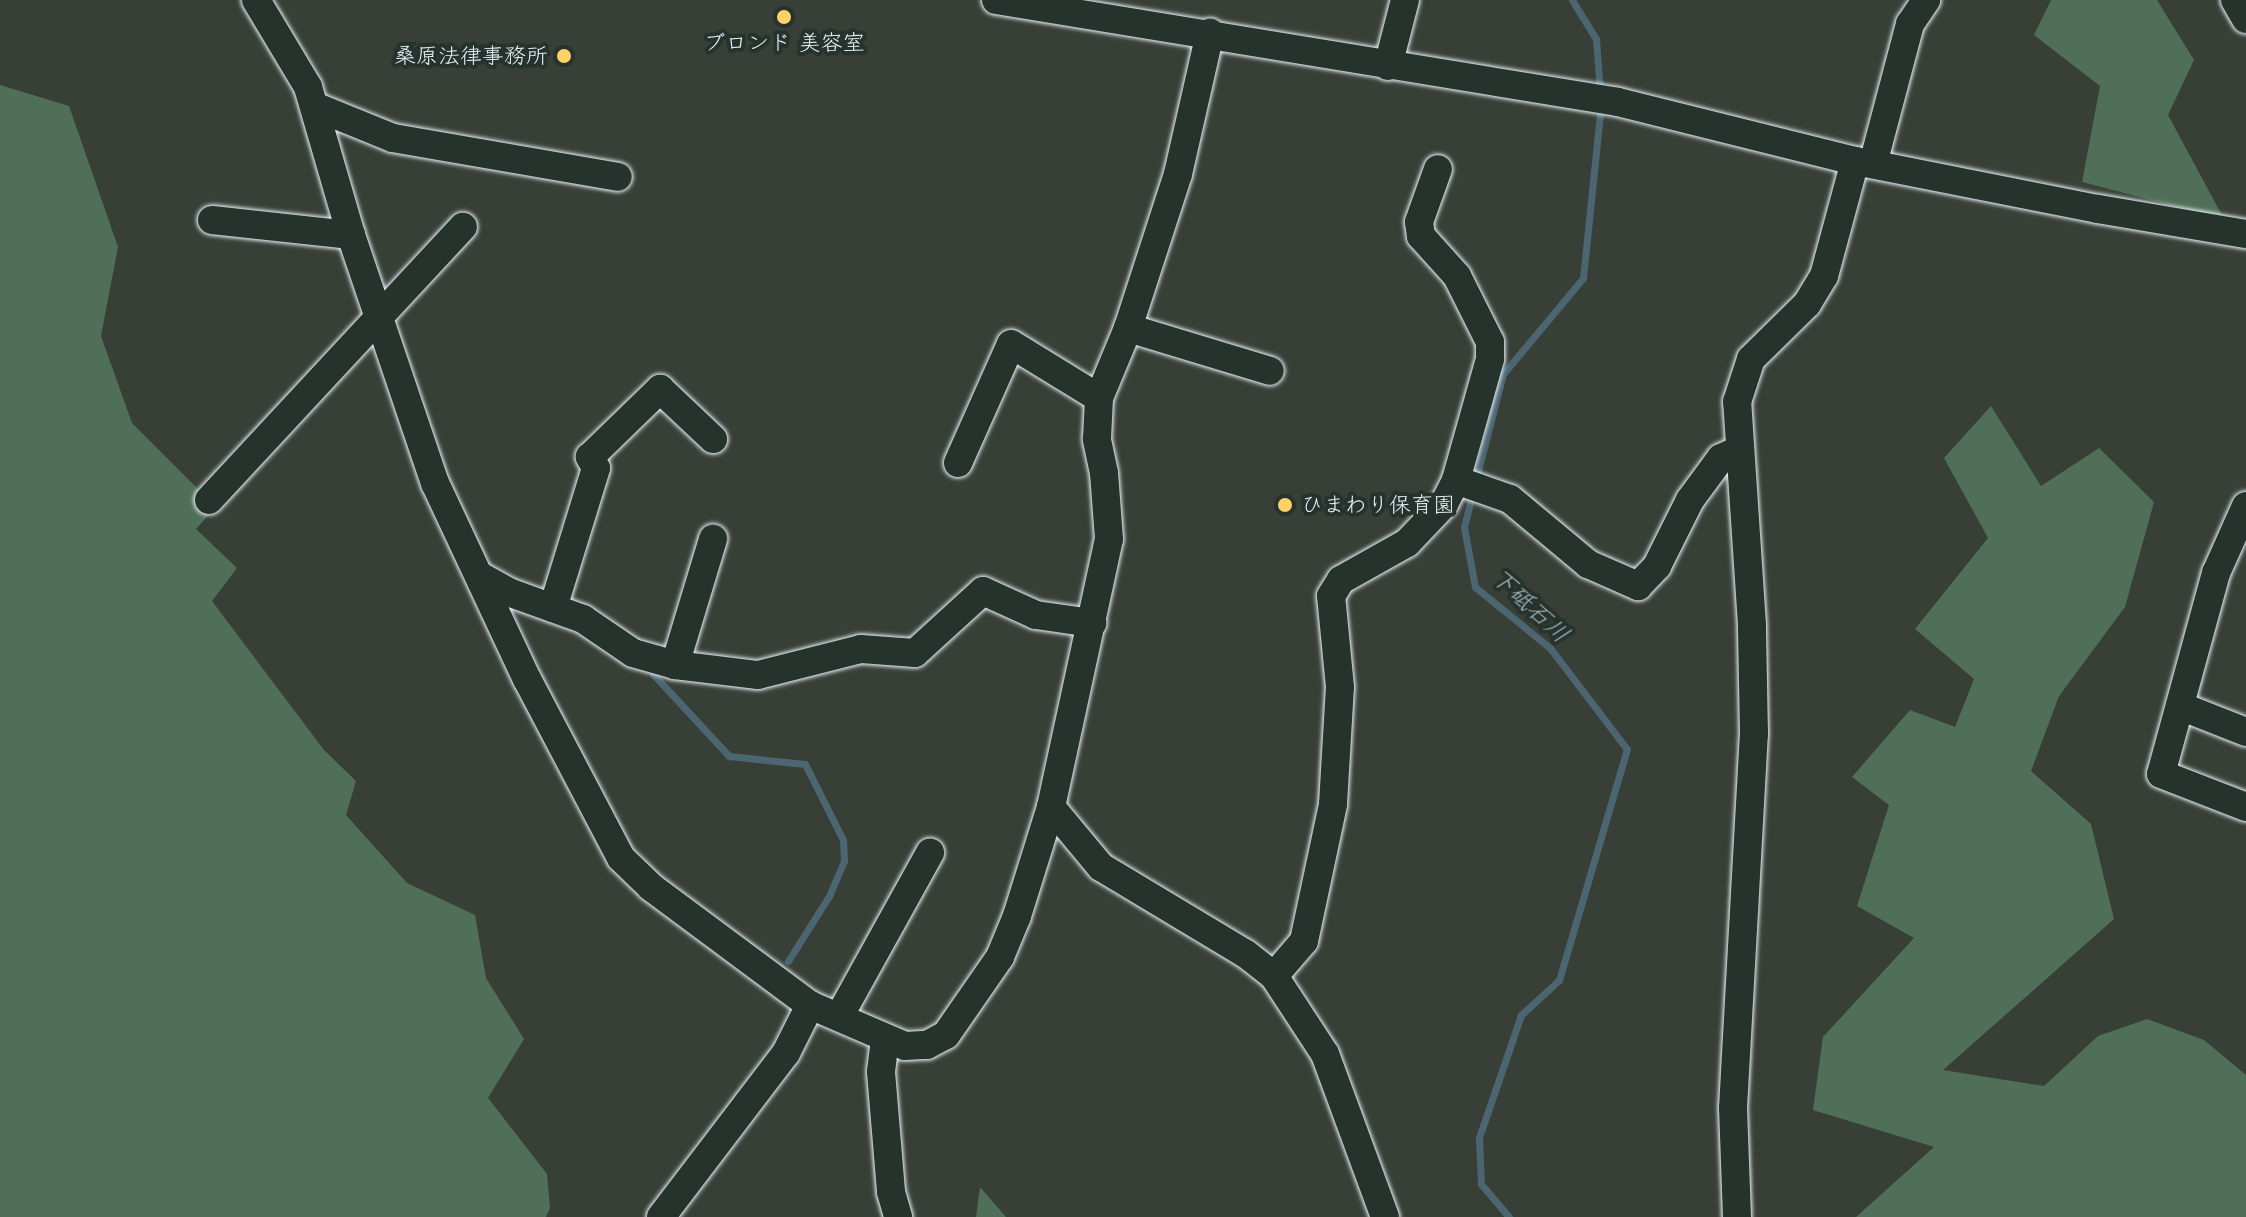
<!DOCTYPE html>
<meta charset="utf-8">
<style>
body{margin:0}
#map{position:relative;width:2246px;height:1217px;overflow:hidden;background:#383f36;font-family:"Shantell Sans","Klee One",sans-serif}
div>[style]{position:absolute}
.green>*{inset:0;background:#506f58}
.stream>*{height:7px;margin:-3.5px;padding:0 3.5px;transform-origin:3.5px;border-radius:3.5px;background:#4b6671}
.roads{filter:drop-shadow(0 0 2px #e8f1f8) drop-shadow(0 0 2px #e8f1f8)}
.street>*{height:28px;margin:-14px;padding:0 14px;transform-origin:14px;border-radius:14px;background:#26332d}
.dots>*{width:22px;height:22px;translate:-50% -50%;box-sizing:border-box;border:4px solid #26332d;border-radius:50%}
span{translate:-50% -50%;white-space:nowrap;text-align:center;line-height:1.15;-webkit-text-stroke:8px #26332d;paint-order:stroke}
.poi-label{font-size:22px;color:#e8f1f8}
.right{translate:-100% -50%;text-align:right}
.left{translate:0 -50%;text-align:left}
.water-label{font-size:24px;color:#a9b9c2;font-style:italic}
</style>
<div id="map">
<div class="green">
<i style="clip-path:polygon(2051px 0,2157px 0,2194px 60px,2168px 115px,2224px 219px,2082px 182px,2100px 86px,2034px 35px)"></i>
<i style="clip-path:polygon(0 85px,69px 106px,118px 247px,101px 336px,132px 423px,216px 507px,196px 529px,237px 568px,212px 601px,324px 750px,356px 781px,346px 815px,407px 883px,475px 915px,486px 978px,524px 1039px,488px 1098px,547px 1174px,550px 1208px,546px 1217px,0 1217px)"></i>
<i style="clip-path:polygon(1991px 406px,2041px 486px,2099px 448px,2154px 502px,2125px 607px,2059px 696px,2031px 771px,2091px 824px,2114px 919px,1943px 1070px,2044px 1086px,2098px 1036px,2147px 1019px,2204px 1040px,2246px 1075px,2246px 1217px,1856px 1217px,1934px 1147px,1813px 1110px,1823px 1037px,1914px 938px,1857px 906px,1889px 805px,1852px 777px,1910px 710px,1955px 727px,1974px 679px,1915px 629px,1988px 538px,1944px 458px)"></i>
<i style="clip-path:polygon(980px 1187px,1006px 1217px,976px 1217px)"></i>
</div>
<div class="stream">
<i style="left:1572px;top:0;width:46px;rotate:58.4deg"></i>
<i style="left:1596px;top:39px;width:53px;rotate:85.7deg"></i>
<i style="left:1476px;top:479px;width:108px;rotate:-75.6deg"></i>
<i style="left:1503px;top:374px;width:125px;rotate:-50.2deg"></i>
<i style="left:1583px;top:278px;width:175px;rotate:-84.1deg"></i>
<i style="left:1473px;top:491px;width:37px;rotate:104deg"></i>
<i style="left:1464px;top:527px;width:61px;rotate:79.6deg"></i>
<i style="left:1475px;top:587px;width:97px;rotate:39.1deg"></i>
<i style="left:1550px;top:648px;width:127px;rotate:52.7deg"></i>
<i style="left:1627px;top:749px;width:241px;rotate:106.4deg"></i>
<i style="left:1559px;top:980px;width:52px;rotate:137.4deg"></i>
<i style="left:1521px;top:1015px;width:130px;rotate:108.9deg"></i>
<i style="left:1479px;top:1138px;width:46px;rotate:87.5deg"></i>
<i style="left:1481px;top:1184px;width:43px;rotate:49.7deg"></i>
<i style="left:653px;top:674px;width:112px;rotate:47.2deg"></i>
<i style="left:729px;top:756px;width:76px;rotate:6deg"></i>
<i style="left:805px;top:764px;width:85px;rotate:63.4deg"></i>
<i style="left:843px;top:840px;width:21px;rotate:87deg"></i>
<i style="left:844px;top:861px;width:38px;rotate:113deg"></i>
<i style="left:829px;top:896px;width:77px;rotate:122.2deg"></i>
</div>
<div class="roads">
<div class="street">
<i style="left:256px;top:0;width:101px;rotate:59.1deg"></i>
<i style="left:308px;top:87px;width:154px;rotate:73.8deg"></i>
<i style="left:351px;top:235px;width:262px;rotate:71.3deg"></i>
<i style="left:435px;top:483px;width:217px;rotate:64.9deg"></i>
<i style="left:527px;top:679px;width:202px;rotate:62.3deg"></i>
<i style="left:621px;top:858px;width:42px;rotate:44deg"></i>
<i style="left:651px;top:887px;width:198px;rotate:36.6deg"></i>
<i style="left:810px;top:1005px;width:103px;rotate:23.3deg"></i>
<i style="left:905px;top:1046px;width:22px;rotate:-3deg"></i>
<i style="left:927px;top:1045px;width:21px;rotate:-28deg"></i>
<i style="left:946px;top:1035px;width:95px;rotate:-55.3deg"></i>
<i style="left:1000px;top:957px;width:44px;rotate:-67.5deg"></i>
<i style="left:1017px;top:916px;width:114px;rotate:-72.7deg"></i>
<i style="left:1051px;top:807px;width:274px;rotate:-77.8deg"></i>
<i style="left:1109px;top:539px;width:66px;rotate:-94.3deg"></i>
<i style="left:1104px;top:473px;width:35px;rotate:-102deg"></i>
<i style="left:1097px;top:439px;width:41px;rotate:-87.2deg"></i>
<i style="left:1099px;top:398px;width:76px;rotate:-67.5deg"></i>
<i style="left:1128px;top:328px;width:162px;rotate:-72deg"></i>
<i style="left:1178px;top:174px;width:145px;rotate:-77.2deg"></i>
<i style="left:996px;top:0;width:630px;rotate:9.31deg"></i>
<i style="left:1618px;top:102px;width:244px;rotate:14deg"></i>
<i style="left:1855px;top:161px;width:248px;rotate:11.2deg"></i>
<i style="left:2098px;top:209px;width:150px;rotate:9.6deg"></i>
<i style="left:2235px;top:0;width:22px;rotate:60deg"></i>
<i style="left:1388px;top:66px;width:68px;rotate:-75.6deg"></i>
<i style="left:314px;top:106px;width:85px;rotate:22.1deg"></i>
<i style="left:393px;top:138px;width:228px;rotate:9.8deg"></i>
<i style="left:1873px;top:164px;width:145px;rotate:-75.2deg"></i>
<i style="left:1910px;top:24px;width:29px;rotate:-56deg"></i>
<i style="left:212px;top:220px;width:140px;rotate:6.2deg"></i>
<i style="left:1128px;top:328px;width:148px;rotate:16.8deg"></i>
<i style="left:958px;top:463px;width:130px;rotate:-66deg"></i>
<i style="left:1011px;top:344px;width:103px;rotate:31.5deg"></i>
<i style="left:1456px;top:480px;width:57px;rotate:19.4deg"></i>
<i style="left:1510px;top:499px;width:102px;rotate:39.8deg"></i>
<i style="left:1588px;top:564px;width:55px;rotate:23.7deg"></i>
<i style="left:1638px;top:586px;width:28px;rotate:-46deg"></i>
<i style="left:1657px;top:566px;width:74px;rotate:-63.4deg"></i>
<i style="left:1690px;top:500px;width:52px;rotate:-53.6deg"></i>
<i style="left:1721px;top:458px;width:20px;rotate:-24deg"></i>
<i style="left:209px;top:500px;width:373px;rotate:-47.1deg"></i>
<i style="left:2246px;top:506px;width:73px;rotate:114.1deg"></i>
<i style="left:2216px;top:573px;width:208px;rotate:105.3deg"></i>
<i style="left:2161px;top:774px;width:91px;rotate:21.2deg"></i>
<i style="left:480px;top:576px;width:35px;rotate:29deg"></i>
<i style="left:511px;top:593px;width:77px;rotate:19.9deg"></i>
<i style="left:583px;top:619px;width:60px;rotate:34.2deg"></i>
<i style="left:633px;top:653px;width:44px;rotate:15.9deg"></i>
<i style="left:675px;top:665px;width:84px;rotate:6.9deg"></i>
<i style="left:758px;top:675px;width:106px;rotate:-14.2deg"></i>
<i style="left:861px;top:649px;width:54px;rotate:4.2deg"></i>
<i style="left:915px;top:653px;width:92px;rotate:-42.4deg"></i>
<i style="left:983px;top:591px;width:58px;rotate:24.4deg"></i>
<i style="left:1036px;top:615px;width:57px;rotate:8.1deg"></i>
<i style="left:553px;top:608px;width:146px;rotate:-72.9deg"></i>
<i style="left:596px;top:468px;width:13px;rotate:-119deg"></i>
<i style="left:590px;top:457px;width:98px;rotate:-44.2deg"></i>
<i style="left:660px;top:389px;width:73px;rotate:43.3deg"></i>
<i style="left:675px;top:665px;width:132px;rotate:-73.2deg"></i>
<i style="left:2180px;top:706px;width:71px;rotate:21.5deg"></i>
<i style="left:1051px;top:807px;width:78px;rotate:50.2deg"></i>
<i style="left:1101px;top:867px;width:169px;rotate:31deg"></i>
<i style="left:1246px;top:954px;width:36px;rotate:38deg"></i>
<i style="left:1274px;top:976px;width:93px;rotate:56.8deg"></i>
<i style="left:1325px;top:1054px;width:174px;rotate:69.8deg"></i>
<i style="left:1274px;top:976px;width:46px;rotate:-49.4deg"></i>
<i style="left:1304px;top:941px;width:140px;rotate:-78deg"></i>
<i style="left:1333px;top:804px;width:117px;rotate:-86.6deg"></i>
<i style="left:1340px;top:687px;width:91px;rotate:-95.6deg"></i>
<i style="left:1331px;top:596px;width:19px;rotate:-58deg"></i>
<i style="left:1341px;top:580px;width:76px;rotate:-29.3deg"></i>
<i style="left:1407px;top:543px;width:54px;rotate:-46.5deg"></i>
<i style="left:1444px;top:504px;width:27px;rotate:-63deg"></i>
<i style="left:1456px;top:480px;width:126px;rotate:-74.3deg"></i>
<i style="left:1490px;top:359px;width:17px;rotate:-90deg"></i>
<i style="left:1490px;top:342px;width:74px;rotate:-116.6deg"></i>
<i style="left:1457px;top:276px;width:54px;rotate:-132deg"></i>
<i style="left:1421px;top:236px;width:14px;rotate:-98deg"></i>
<i style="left:1419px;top:222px;width:56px;rotate:-70.3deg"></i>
<i style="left:839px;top:1017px;width:188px;rotate:-61deg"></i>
<i style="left:885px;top:1039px;width:33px;rotate:97deg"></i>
<i style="left:881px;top:1072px;width:120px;rotate:85.2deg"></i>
<i style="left:891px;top:1192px;width:26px;rotate:74deg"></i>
<i style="left:661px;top:1217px;width:206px;rotate:-52.7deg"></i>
<i style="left:786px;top:1053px;width:54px;rotate:-63.4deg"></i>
<i style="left:1737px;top:1217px;width:109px;rotate:-92.1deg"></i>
<i style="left:1733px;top:1108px;width:375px;rotate:-86.8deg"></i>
<i style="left:1754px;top:734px;width:109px;rotate:-91.1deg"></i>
<i style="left:1752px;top:625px;width:224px;rotate:-93.8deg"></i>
<i style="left:1737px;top:402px;width:45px;rotate:-72deg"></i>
<i style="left:1751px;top:359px;width:78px;rotate:-44.5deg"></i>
<i style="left:1807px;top:304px;width:33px;rotate:-59deg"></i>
<i style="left:1824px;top:276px;width:119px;rotate:-74.9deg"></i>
</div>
</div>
<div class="dots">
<i style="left:784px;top:17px;background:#ffd166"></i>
<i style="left:564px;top:56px;background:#ffd166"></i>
<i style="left:1285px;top:505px;background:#ffd166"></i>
</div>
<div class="poi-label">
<span style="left:784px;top:43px">ブロンド 美容室</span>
<span class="right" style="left:548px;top:56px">桑原法律事務所</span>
<span class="left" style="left:1301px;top:505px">ひまわり保育園</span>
</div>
<div class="water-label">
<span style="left:1530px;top:606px;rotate:43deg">下砥石川</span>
</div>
</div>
